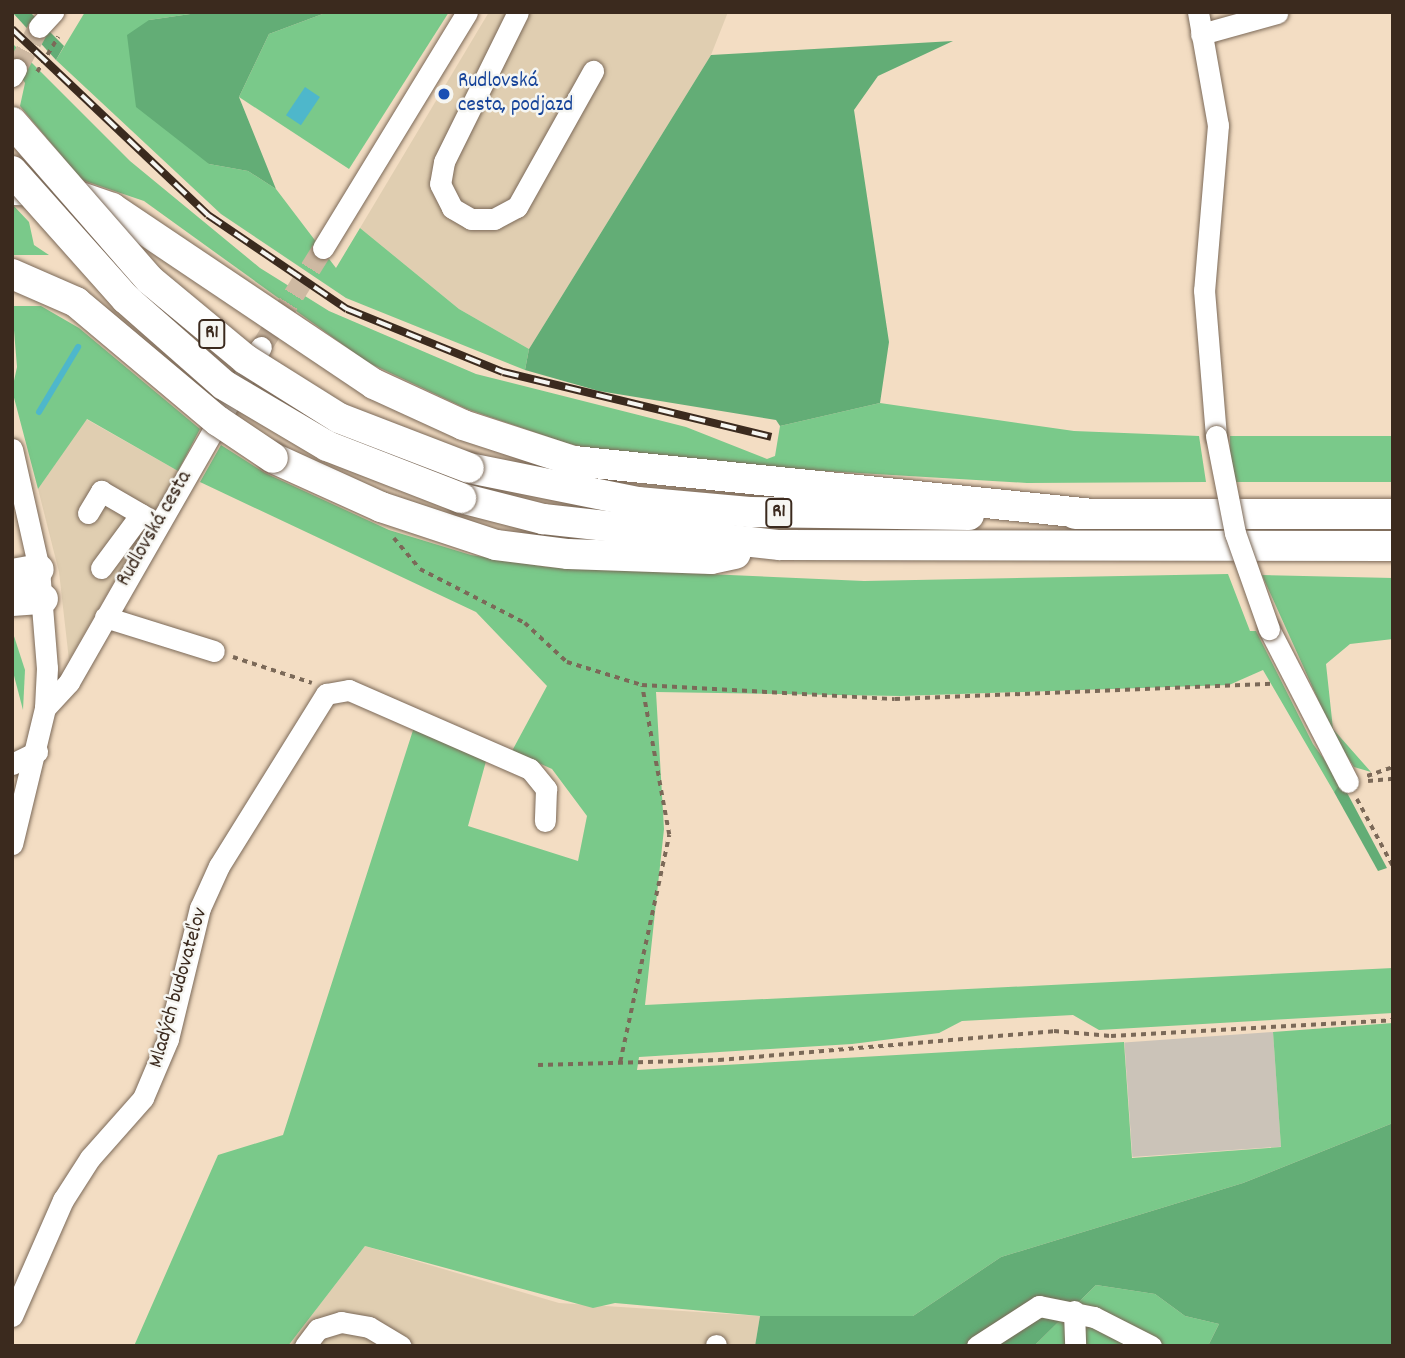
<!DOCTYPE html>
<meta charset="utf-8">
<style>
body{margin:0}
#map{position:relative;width:1405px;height:1358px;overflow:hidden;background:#f3ddc3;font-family:Dekko,sans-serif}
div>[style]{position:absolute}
.built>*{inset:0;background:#e0ceb1}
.industrial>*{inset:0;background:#cbc3b8;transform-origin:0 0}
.green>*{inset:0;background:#7ac98a;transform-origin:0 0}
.forest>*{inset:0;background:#63ad76}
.water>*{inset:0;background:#4eb7cb;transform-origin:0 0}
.stream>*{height:6px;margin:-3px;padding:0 3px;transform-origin:3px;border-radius:3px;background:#4eb7cb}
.minor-tunnel>*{height:21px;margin-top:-10.5px;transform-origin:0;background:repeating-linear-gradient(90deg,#ceb9a2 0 21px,transparent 0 31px)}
.path>*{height:3.5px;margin-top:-1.75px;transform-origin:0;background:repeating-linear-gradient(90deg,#7b6958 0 5px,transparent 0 10px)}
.roads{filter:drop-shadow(0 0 2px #7b6958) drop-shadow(0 0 2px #7b6958)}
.minor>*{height:21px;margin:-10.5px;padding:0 10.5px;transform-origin:10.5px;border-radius:10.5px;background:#fff}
.highway>*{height:30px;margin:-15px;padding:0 15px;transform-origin:15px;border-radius:15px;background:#fff}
.rail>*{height:8px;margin-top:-4px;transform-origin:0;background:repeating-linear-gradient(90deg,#f6f6f2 0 16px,#3b2a1e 0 32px);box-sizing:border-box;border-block:2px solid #3b2a1e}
.bridges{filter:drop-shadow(0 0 2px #7b6958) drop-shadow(0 0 2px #7b6958)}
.minor-bridge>*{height:21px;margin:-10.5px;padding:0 10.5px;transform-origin:10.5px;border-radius:10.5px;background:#fff}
.highway-bridge>*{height:30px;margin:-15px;padding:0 15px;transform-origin:15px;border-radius:15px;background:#fff}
.dots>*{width:19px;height:19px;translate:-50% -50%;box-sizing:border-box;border:4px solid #f6f6f2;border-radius:50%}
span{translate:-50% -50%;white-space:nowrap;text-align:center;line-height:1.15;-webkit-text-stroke:5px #f6f6f2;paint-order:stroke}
.shield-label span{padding:2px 5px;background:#f6f6f2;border:2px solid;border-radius:5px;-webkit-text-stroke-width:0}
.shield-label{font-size:19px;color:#3b2a1e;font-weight:700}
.transit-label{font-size:21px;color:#164399}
.left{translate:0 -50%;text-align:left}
.street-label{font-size:21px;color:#3b2a1e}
.frame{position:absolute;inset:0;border:14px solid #3b2a1e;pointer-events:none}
</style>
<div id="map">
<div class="built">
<i style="clip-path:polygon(489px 12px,728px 12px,711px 55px,529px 349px,459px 309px,360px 228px)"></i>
<i style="clip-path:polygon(86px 419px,178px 471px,69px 660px,59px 572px,38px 489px)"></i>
<i style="clip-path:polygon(365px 1246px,559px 1303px,760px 1316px,755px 1346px,288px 1346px)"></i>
</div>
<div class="industrial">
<i style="left:1273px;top:1032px;width:115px;height:149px;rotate:86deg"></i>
</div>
<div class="green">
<i style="clip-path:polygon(85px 12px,204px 12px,149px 20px,209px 164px,248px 171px,276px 189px,336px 268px,360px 228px,459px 309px,529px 349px,525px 370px,346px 298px,221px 214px,56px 60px)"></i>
<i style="clip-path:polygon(328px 12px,449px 12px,349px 169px,239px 97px,269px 34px)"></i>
<i style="clip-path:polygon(12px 43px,130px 161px,260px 268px,329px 311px,476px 374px,686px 427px,767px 459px,775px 456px,780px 426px,880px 403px,1074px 431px,1199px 436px,1206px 482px,1027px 483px,654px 461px,569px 444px,467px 409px,367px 362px,144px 201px,82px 180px,20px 106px,25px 83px,12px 63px)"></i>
<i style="clip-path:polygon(12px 204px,29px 222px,34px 245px,49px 255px,12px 255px)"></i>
<i style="clip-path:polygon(12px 306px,41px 306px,79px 328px,200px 429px,178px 471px,87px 419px,38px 489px,12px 390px,17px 367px)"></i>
<i style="left:1230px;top:436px;width:163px;height:46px"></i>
<i style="clip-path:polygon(221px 445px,265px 473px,389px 530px,471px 555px,547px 567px,864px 581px,1228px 574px,1250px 631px,1256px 631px,1313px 744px,1344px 787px,1334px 792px,1263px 670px,1229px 685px,901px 696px,656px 692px,664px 829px,645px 1005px,1393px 968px,1393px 1013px,1099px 1030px,1073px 1015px,962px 1021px,939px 1033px,852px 1044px,639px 1057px,637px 1070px,1124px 1042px,1132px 1158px,1281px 1147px,1273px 1032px,1393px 1023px,1393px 1123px,1243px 1183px,1001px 1257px,913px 1316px,760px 1316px,615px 1303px,593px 1308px,365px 1246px,288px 1346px,134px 1346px,218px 1155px,283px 1135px,415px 724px,488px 754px,468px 826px,578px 861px,587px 816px,552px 769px,512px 751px,547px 686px,476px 612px,200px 482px)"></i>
<i style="clip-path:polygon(1262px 575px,1393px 578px,1393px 639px,1350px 644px,1326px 664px,1333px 729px,1371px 772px,1354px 767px,1335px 737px)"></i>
<i style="clip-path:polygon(12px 630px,25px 670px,23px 710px,12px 668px)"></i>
<i style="clip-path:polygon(1096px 1285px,1155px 1294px,1185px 1316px,1219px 1324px,1208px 1346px,1034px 1346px)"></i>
</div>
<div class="forest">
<i style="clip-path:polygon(12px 12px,30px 12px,64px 46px,56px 60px)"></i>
<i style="clip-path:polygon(204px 12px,328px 12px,269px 34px,239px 97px,276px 189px,248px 171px,209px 164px,136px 107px,127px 35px,149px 20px)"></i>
<i style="clip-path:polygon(953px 41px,878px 76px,854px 110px,889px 342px,880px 403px,780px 426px,776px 420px,599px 391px,525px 370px,529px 349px,711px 55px)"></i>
<i style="clip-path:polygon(1338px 787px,1344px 787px,1387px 868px,1378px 871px,1334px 792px)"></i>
<i style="clip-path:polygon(1393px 1123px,1393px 1346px,1208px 1346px,1219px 1324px,1185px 1316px,1155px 1294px,1096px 1285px,1034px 1346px,755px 1346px,760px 1316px,913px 1316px,1001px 1257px,1243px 1183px)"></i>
</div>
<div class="water">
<i style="left:305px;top:87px;width:18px;height:34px;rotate:34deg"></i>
</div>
<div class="stream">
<i style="left:39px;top:412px;width:76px;rotate:-59deg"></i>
</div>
<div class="minor-tunnel">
<i style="left:16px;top:69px;width:48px;rotate:-61.3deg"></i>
<i style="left:261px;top:347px;width:117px;rotate:-57.9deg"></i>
</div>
<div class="path">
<i style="left:969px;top:12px;width:201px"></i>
<i style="left:37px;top:72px;width:41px;rotate:-59deg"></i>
<i style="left:394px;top:538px;width:40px;rotate:50deg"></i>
<i style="left:420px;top:569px;width:118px;rotate:27.2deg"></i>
<i style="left:525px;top:623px;width:57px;rotate:42.9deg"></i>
<i style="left:567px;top:662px;width:78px;rotate:17deg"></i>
<i style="left:642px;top:685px;width:253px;rotate:3.2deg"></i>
<i style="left:895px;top:699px;width:380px;rotate:-2.3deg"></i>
<i style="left:233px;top:657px;width:83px;rotate:18.2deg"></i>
<i style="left:1367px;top:776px;width:28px;rotate:-19deg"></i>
<i style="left:1368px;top:781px;width:25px;rotate:-5deg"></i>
<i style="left:1357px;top:799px;width:76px;rotate:61.8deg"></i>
<i style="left:620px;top:1062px;width:232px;rotate:-77.8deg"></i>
<i style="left:669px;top:835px;width:151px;rotate:-100.3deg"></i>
<i style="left:538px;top:1065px;width:181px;rotate:-1.6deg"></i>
<i style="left:719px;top:1060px;width:336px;rotate:-4.9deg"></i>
<i style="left:1054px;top:1031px;width:57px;rotate:5deg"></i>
<i style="left:1111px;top:1036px;width:282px;rotate:-3.2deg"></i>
</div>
<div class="roads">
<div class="minor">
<i style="left:518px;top:12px;width:167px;rotate:116.3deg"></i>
<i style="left:444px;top:162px;width:22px;rotate:100deg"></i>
<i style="left:440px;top:184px;width:27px;rotate:63deg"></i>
<i style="left:452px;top:208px;width:22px;rotate:30deg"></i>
<i style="left:471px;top:219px;width:23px"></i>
<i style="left:494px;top:219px;width:26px;rotate:-28deg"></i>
<i style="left:517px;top:207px;width:156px;rotate:-60.8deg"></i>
<i style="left:1198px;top:12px;width:115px;rotate:80deg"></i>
<i style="left:1218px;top:125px;width:166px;rotate:94.8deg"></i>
<i style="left:1204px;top:290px;width:146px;rotate:85.3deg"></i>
<i style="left:39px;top:27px;width:21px;rotate:-47deg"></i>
<i style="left:1201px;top:34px;width:79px;rotate:-15.4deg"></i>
<i style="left:12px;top:76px;width:8px;rotate:-60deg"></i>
<i style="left:323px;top:248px;width:276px;rotate:-58.6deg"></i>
<i style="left:12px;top:449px;width:123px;rotate:77.3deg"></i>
<i style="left:39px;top:569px;width:99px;rotate:85.4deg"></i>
<i style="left:47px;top:668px;width:40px;rotate:92.9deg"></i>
<i style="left:45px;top:708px;width:140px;rotate:103.6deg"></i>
<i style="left:88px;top:513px;width:26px;rotate:-59deg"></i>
<i style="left:101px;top:491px;width:66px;rotate:30.1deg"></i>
<i style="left:101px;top:568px;width:67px;rotate:-53.5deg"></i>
<i style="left:105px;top:617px;width:114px;rotate:17.3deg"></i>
<i style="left:1269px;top:629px;width:172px;rotate:62.7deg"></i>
<i style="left:45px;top:708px;width:35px;rotate:-47deg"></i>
<i style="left:69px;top:682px;width:386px;rotate:-60.2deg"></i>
<i style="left:12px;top:764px;width:28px;rotate:-26deg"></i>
<i style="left:1074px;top:1311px;width:35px;rotate:88deg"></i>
<i style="left:12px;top:1316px;width:127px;rotate:-66.3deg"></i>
<i style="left:63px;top:1200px;width:50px;rotate:-57.3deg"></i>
<i style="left:90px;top:1158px;width:80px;rotate:-48.5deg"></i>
<i style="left:143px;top:1098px;width:64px;rotate:-67deg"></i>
<i style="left:168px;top:1039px;width:135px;rotate:-76.3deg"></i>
<i style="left:200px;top:908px;width:46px;rotate:-65.7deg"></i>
<i style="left:219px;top:866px;width:203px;rotate:-58.1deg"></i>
<i style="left:326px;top:694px;width:23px;rotate:-10deg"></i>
<i style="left:349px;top:690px;width:197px;rotate:23.6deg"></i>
<i style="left:530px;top:769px;width:26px;rotate:51deg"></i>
<i style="left:546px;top:789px;width:32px;rotate:92deg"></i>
<i style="left:305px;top:1346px;width:21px;rotate:-53deg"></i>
<i style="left:318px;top:1329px;width:24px;rotate:-17deg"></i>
<i style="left:341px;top:1322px;width:28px;rotate:10deg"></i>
<i style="left:369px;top:1327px;width:37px;rotate:31deg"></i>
<i style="left:716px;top:1346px;width:1px;rotate:-90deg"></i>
<i style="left:977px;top:1346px;width:74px;rotate:-32.8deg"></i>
<i style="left:1039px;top:1306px;width:56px;rotate:11.3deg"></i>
<i style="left:1094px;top:1317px;width:64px;rotate:27deg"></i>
</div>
<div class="highway">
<i style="left:12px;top:190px;width:51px;rotate:1.1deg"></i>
<i style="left:63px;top:191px;width:52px;rotate:19.1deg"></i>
<i style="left:112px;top:208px;width:316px;rotate:33.9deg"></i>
<i style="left:374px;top:384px;width:98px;rotate:24.7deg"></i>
<i style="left:463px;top:425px;width:117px;rotate:18deg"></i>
<i style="left:574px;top:461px;width:522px;rotate:5.83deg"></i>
<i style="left:273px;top:458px;width:119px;rotate:24.4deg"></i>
<i style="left:381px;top:507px;width:121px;rotate:18.3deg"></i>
<i style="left:496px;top:545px;width:73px;rotate:7.1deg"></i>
<i style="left:568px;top:554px;width:143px;rotate:2deg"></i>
<i style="left:711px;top:559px;width:25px;rotate:-12deg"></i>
<i style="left:469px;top:468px;width:172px;rotate:11.4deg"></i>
<i style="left:638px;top:502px;width:112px;rotate:5.1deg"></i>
<i style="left:750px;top:512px;width:219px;rotate:0.8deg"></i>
<i style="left:461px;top:498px;width:85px;rotate:14.4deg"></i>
<i style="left:543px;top:519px;width:238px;rotate:6.3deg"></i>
<i style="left:780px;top:545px;width:613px;rotate:0.09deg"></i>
<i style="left:1075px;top:514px;width:318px"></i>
<i style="left:12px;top:574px;width:27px;rotate:-10deg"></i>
<i style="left:12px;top:601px;width:31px;rotate:-4deg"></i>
</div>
</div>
<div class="rail">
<i style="left:12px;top:29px;width:270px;rotate:43.5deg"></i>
<i style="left:208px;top:215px;width:168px;rotate:34.1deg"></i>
<i style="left:347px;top:309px;width:168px;rotate:22deg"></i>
<i style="left:503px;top:372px;width:276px;rotate:13.6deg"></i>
</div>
<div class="bridges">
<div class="minor-bridge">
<i style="left:1216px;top:436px;width:99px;rotate:78.9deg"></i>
<i style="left:1235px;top:533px;width:102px;rotate:70.5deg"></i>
</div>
<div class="highway-bridge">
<i style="left:12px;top:122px;width:210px;rotate:48.9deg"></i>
<i style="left:150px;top:280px;width:124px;rotate:39.7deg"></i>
<i style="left:245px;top:359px;width:111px;rotate:32.1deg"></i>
<i style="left:339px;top:418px;width:139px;rotate:21deg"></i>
<i style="left:12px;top:171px;width:171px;rotate:48.3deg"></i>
<i style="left:126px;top:299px;width:130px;rotate:41.3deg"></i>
<i style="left:224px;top:385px;width:120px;rotate:30.6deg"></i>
<i style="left:327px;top:446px;width:144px;rotate:21.2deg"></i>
<i style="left:12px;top:274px;width:70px;rotate:23.6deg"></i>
<i style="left:76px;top:302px;width:185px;rotate:40deg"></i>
<i style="left:218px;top:421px;width:66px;rotate:33.9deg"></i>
</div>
</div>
<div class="dots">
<i style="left:444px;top:94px;background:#1a4fb4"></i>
</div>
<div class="shield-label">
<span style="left:212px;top:334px">R1</span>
<span style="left:779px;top:513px">R1</span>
</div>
<div class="transit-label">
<span class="left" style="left:458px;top:94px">Rudlovská<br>cesta, podjazd</span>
</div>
<div class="street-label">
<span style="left:155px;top:529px;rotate:-60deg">Rudlovská cesta</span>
<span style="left:179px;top:988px;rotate:-74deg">Mladých budovateľov</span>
</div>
<div class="frame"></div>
</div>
